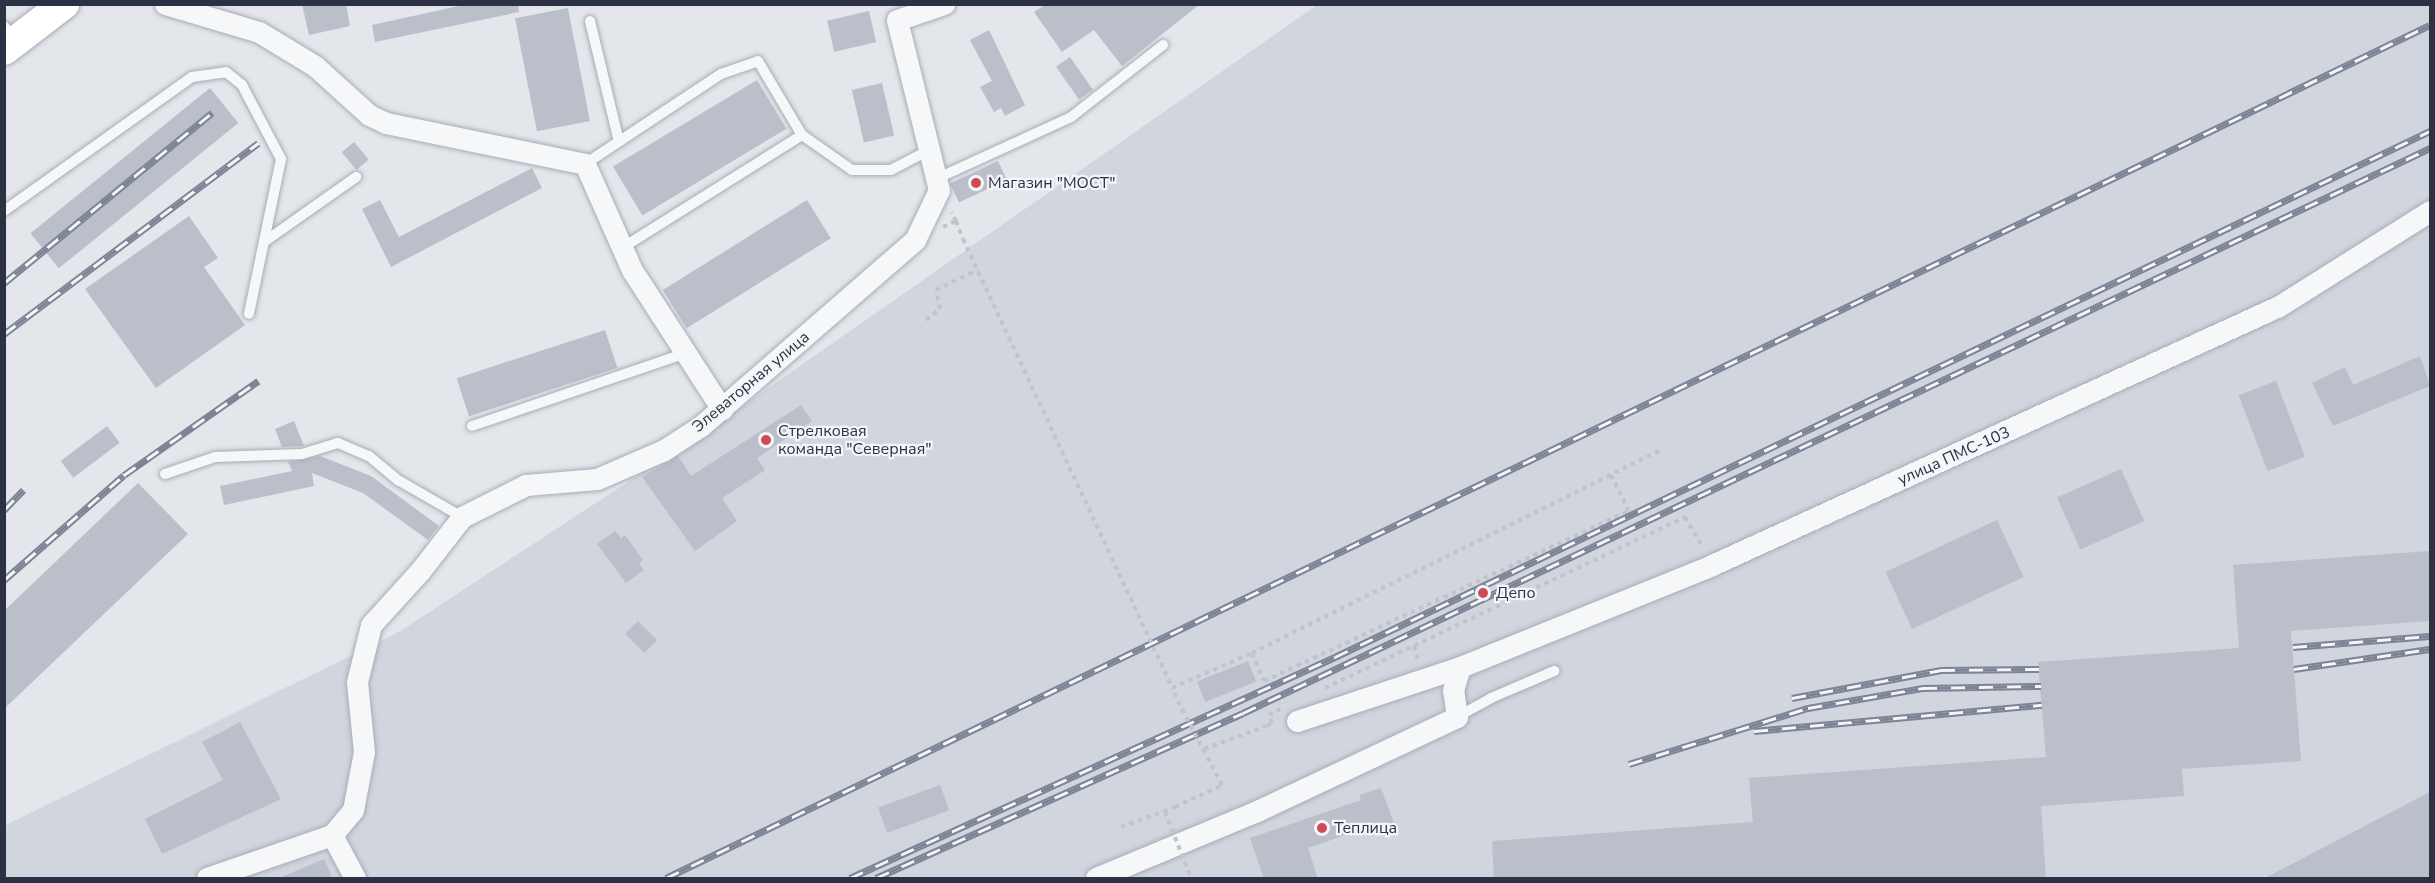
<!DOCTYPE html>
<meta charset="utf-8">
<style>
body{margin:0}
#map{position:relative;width:2435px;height:883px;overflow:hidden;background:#e3e6eb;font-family:"Nunito Sans",sans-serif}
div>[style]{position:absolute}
.built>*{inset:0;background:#d1d5dd}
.building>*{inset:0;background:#babfc9;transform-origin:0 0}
.path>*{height:4px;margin-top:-2px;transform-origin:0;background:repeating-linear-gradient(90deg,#c1c4ca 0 4.5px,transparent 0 9px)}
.roads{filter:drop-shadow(0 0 2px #a8acb6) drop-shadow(0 0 2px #a8acb6)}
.service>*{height:10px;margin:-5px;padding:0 5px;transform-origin:5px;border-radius:5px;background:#f6f7f9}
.minor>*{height:21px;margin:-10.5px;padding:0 10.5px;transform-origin:10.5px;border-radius:10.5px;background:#f6f7f9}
.secondary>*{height:30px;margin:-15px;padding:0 15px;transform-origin:15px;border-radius:15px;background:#fff}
.rail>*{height:7px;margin-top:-3.5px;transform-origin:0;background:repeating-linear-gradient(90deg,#f3f5f8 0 14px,#7d8495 0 28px);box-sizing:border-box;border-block:2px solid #7d8495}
.path-bridge>*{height:4px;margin-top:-2px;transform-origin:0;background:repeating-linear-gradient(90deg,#c1c4ca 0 4.5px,transparent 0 9px)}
.dots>*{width:16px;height:16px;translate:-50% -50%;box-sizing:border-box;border:3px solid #f3f5f8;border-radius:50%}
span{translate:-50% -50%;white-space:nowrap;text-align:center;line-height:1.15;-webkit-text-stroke:4.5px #f3f5f8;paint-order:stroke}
.poi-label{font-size:16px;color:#2b3244}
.left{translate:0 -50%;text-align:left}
.street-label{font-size:16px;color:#2b3244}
.frame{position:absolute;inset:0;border:6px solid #2b3244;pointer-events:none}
</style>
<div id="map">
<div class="built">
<i style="clip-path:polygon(1317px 5px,2430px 5px,2430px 878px,5px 878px,4px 826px,399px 632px,724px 419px)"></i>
</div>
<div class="building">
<i style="clip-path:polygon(302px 4px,346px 4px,350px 26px,309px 35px)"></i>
<i style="clip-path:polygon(468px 4px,518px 4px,519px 12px,375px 42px,372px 25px)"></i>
<i style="clip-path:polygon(1046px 4px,1200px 4px,1122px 66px,1094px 30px,1062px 52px,1034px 12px)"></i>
<i style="left:568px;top:8px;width:115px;height:54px;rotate:79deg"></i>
<i style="left:869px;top:11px;width:32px;height:43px;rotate:77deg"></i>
<i style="clip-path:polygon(989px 30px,1025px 105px,1005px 116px,1001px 108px,994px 112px,980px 87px,992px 81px,970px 40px)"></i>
<i style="left:1070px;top:57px;width:40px;height:17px;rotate:55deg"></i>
<i style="left:757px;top:80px;width:57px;height:168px;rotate:59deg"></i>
<i style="left:882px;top:83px;width:54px;height:31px;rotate:77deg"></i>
<i style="left:210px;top:88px;width:45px;height:231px;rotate:51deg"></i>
<i style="left:354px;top:142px;width:23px;height:16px;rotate:50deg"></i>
<i style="left:998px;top:161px;width:21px;height:53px;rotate:65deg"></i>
<i style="clip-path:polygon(532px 168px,542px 188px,391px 267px,362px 209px,380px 200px,399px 237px)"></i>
<i style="left:807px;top:200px;width:45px;height:170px;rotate:58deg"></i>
<i style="clip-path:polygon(189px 216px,218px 258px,204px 267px,245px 325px,156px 388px,85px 289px)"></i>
<i style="left:605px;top:330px;width:40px;height:156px;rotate:72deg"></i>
<i style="clip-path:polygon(2420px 356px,2430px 386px,2333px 426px,2312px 383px,2345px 367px,2353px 385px)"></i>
<i style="left:2276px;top:381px;width:81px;height:40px;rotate:69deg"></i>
<i style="clip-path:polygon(801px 405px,812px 421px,757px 458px,765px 470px,722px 498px,737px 521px,695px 551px,642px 477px,678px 456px,691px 476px)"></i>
<i style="clip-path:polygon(294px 421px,304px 446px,282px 447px,275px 429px)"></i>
<i style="left:107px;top:426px;width:21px;height:58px;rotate:53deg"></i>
<i style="clip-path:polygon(320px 456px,371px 476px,439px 526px,428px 540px,363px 493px,312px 473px,314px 486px,224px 505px,220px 486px,292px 471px,288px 462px)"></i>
<i style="left:2121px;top:469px;width:57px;height:70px;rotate:66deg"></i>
<i style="clip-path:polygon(138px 483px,188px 534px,4px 709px,4px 611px)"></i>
<i style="left:1997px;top:520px;width:63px;height:123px;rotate:65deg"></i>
<i style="clip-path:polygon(615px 531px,621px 538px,625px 535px,643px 560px,639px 563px,644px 570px,626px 583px,597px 544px)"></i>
<i style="clip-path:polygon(2430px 551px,2430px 621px,2291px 631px,2301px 761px,2182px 769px,2184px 796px,2041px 806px,2046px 879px,1494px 879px,1492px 841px,1753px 822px,1749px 778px,2046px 757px,2038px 662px,2239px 648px,2233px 565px)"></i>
<i style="left:638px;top:621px;width:27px;height:18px;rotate:45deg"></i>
<i style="left:1248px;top:661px;width:22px;height:55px;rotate:68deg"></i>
<i style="clip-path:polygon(240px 722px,281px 799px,162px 854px,145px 819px,223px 780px,202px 742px)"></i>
<i style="left:940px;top:785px;width:27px;height:66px;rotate:70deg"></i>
<i style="clip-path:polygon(1381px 788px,1394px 823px,1373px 831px,1371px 826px,1308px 848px,1318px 879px,1264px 879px,1250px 838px,1361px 800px,1359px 795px)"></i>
<i style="clip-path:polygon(2430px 792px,2430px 879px,2263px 879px)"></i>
<i style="clip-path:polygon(324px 859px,333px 879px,279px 879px,279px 878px)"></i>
</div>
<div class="path">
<i style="left:956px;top:221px;width:19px;rotate:69deg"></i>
<i style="left:943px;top:227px;width:14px;rotate:-25deg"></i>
<i style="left:956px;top:221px;width:10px;rotate:-119deg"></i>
<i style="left:926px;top:320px;width:18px;rotate:-38deg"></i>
<i style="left:940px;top:309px;width:19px;rotate:-102deg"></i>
<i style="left:936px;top:290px;width:46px;rotate:-26deg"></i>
<i style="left:1414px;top:646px;width:15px;rotate:74deg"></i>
<i style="left:1252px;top:653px;width:30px;rotate:67deg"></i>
<i style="left:1264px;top:681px;width:403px;rotate:-25deg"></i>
<i style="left:1629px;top:511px;width:40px;rotate:-116.6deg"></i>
<i style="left:1325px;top:688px;width:399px;rotate:-25.4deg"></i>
<i style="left:1685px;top:517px;width:34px;rotate:60deg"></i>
<i style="left:1184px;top:713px;width:28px;rotate:-116deg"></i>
<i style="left:1172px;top:688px;width:87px;rotate:-23.6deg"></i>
<i style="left:1252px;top:653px;width:457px;rotate:-26.4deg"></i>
<i style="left:1204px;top:749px;width:67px;rotate:-20.1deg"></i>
<i style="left:1267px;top:726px;width:6px;rotate:-31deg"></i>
<i style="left:1272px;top:723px;width:9px;rotate:-111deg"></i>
<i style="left:1269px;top:715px;width:13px;rotate:-29deg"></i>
<i style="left:1121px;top:827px;width:58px;rotate:-20.3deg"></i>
</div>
<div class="roads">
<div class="service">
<i style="left:590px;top:21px;width:124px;rotate:76.5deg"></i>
<i style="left:4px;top:26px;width:18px;rotate:49deg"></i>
<i style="left:585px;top:164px;width:163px;rotate:-33.5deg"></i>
<i style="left:721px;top:74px;width:39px;rotate:-19deg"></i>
<i style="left:758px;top:61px;width:86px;rotate:59.3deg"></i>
<i style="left:938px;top:178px;width:146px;rotate:-24.6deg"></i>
<i style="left:1071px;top:117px;width:117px;rotate:-38deg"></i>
<i style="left:4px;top:211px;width:231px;rotate:-35.5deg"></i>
<i style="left:192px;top:77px;width:34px;rotate:-8deg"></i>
<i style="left:226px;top:72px;width:21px;rotate:39deg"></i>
<i style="left:242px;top:85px;width:84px;rotate:62.2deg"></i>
<i style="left:281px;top:159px;width:158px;rotate:101.7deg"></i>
<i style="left:264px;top:242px;width:113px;rotate:-35.2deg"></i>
<i style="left:622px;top:248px;width:213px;rotate:-32.1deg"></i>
<i style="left:802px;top:135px;width:61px;rotate:35deg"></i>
<i style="left:852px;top:170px;width:39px"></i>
<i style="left:891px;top:170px;width:45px;rotate:-27.7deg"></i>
<i style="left:472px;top:426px;width:226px;rotate:-18.8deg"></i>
<i style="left:165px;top:474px;width:53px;rotate:-18.8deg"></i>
<i style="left:215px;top:457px;width:87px;rotate:-2deg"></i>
<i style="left:302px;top:454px;width:38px;rotate:-17deg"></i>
<i style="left:338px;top:443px;width:34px;rotate:23deg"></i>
<i style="left:369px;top:456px;width:38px;rotate:40deg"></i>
<i style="left:398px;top:480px;width:74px;rotate:30deg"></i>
<i style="left:1457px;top:717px;width:39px;rotate:-29deg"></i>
<i style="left:1491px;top:698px;width:69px;rotate:-23.2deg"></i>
</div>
<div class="minor">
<i style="left:165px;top:4px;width:98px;rotate:16.6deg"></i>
<i style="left:259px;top:32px;width:66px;rotate:31.3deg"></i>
<i style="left:315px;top:66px;width:73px;rotate:42.2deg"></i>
<i style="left:369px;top:115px;width:19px;rotate:25deg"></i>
<i style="left:386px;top:123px;width:203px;rotate:11.6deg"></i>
<i style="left:585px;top:164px;width:116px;rotate:66.1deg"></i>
<i style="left:632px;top:270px;width:166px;rotate:57.1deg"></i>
<i style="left:1297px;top:721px;width:172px;rotate:-18.3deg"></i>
<i style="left:1460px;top:667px;width:272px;rotate:-22deg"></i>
<i style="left:1712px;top:565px;width:623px;rotate:-24.55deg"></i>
<i style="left:2279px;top:306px;width:178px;rotate:-32.2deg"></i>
<i style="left:332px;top:835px;width:49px;rotate:61.9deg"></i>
<i style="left:207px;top:878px;width:132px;rotate:-19deg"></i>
<i style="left:332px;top:835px;width:33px;rotate:-50deg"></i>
<i style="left:353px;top:810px;width:59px;rotate:-79.3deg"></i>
<i style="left:364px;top:752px;width:70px;rotate:-95.7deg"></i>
<i style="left:357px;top:682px;width:59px;rotate:-76.2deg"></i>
<i style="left:371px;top:625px;width:73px;rotate:-47.8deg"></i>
<i style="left:420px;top:571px;width:68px;rotate:-52.1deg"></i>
<i style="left:462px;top:517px;width:72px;rotate:-26.6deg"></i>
<i style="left:526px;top:485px;width:71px;rotate:-4.8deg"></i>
<i style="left:597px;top:479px;width:73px;rotate:-23.4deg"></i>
<i style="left:664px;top:450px;width:44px;rotate:-33deg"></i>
<i style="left:701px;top:426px;width:284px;rotate:-41deg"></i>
<i style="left:915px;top:240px;width:55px;rotate:-64.4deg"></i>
<i style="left:939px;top:190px;width:175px;rotate:-103.9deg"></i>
<i style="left:897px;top:20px;width:50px;rotate:-18.8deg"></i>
<i style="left:1096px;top:878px;width:174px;rotate:-22.6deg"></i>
<i style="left:1257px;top:811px;width:221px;rotate:-25.2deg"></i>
<i style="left:1457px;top:717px;width:27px;rotate:-98deg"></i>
<i style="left:1453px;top:690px;width:24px;rotate:-73deg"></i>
</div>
<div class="secondary">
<i style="left:4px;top:50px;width:76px;rotate:-37.5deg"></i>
</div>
</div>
<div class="rail">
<i style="left:4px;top:283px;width:269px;rotate:-39.3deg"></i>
<i style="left:4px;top:334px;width:318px;rotate:-36.9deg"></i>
<i style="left:4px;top:510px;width:28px;rotate:-46deg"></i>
<i style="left:4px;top:580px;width:159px;rotate:-41.2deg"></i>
<i style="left:124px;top:475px;width:164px;rotate:-35deg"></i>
<i style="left:2293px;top:647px;width:137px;rotate:-4.6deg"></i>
<i style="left:2294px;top:669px;width:137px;rotate:-8.4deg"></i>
<i style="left:1792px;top:698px;width:152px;rotate:-10.6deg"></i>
<i style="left:1941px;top:670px;width:98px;rotate:-0.6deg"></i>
<i style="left:1754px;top:731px;width:289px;rotate:-5.2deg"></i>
<i style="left:1629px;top:764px;width:188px;rotate:-17.4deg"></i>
<i style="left:1808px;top:708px;width:117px;rotate:-9.9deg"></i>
<i style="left:1923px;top:688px;width:118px;rotate:-1deg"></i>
<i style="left:666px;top:878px;width:1959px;rotate:-25.81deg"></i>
<i style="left:850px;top:878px;width:533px;rotate:-24.5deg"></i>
<i style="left:1335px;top:657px;width:1215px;rotate:-25.66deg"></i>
<i style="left:876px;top:878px;width:402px;rotate:-24.2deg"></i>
<i style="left:1243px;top:713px;width:1315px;rotate:-25.45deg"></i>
</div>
<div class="path-bridge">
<i style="left:963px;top:239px;width:495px;rotate:65deg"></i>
<i style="left:1175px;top:807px;width:52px;rotate:-25.1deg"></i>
<i style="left:1222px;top:785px;width:81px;rotate:-117.8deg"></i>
<i style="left:1165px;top:812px;width:71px;rotate:68.5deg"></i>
</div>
<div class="dots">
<i style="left:976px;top:183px;background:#ce4b56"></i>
<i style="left:766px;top:440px;background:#ce4b56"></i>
<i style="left:1483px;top:593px;background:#ce4b56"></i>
<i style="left:1322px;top:828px;background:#ce4b56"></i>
</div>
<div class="poi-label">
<span class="left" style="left:988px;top:183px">Магазин "МОСТ"</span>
<span class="left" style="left:778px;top:440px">Стрелковая<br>команда "Северная"</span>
<span class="left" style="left:1496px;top:593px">Депо</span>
<span class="left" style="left:1334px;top:828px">Теплица</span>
</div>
<div class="street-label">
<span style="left:751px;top:382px;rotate:-40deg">Элеваторная улица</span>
<span style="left:1954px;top:456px;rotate:-24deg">улица ПМС-103</span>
</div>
<div class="frame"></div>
</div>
